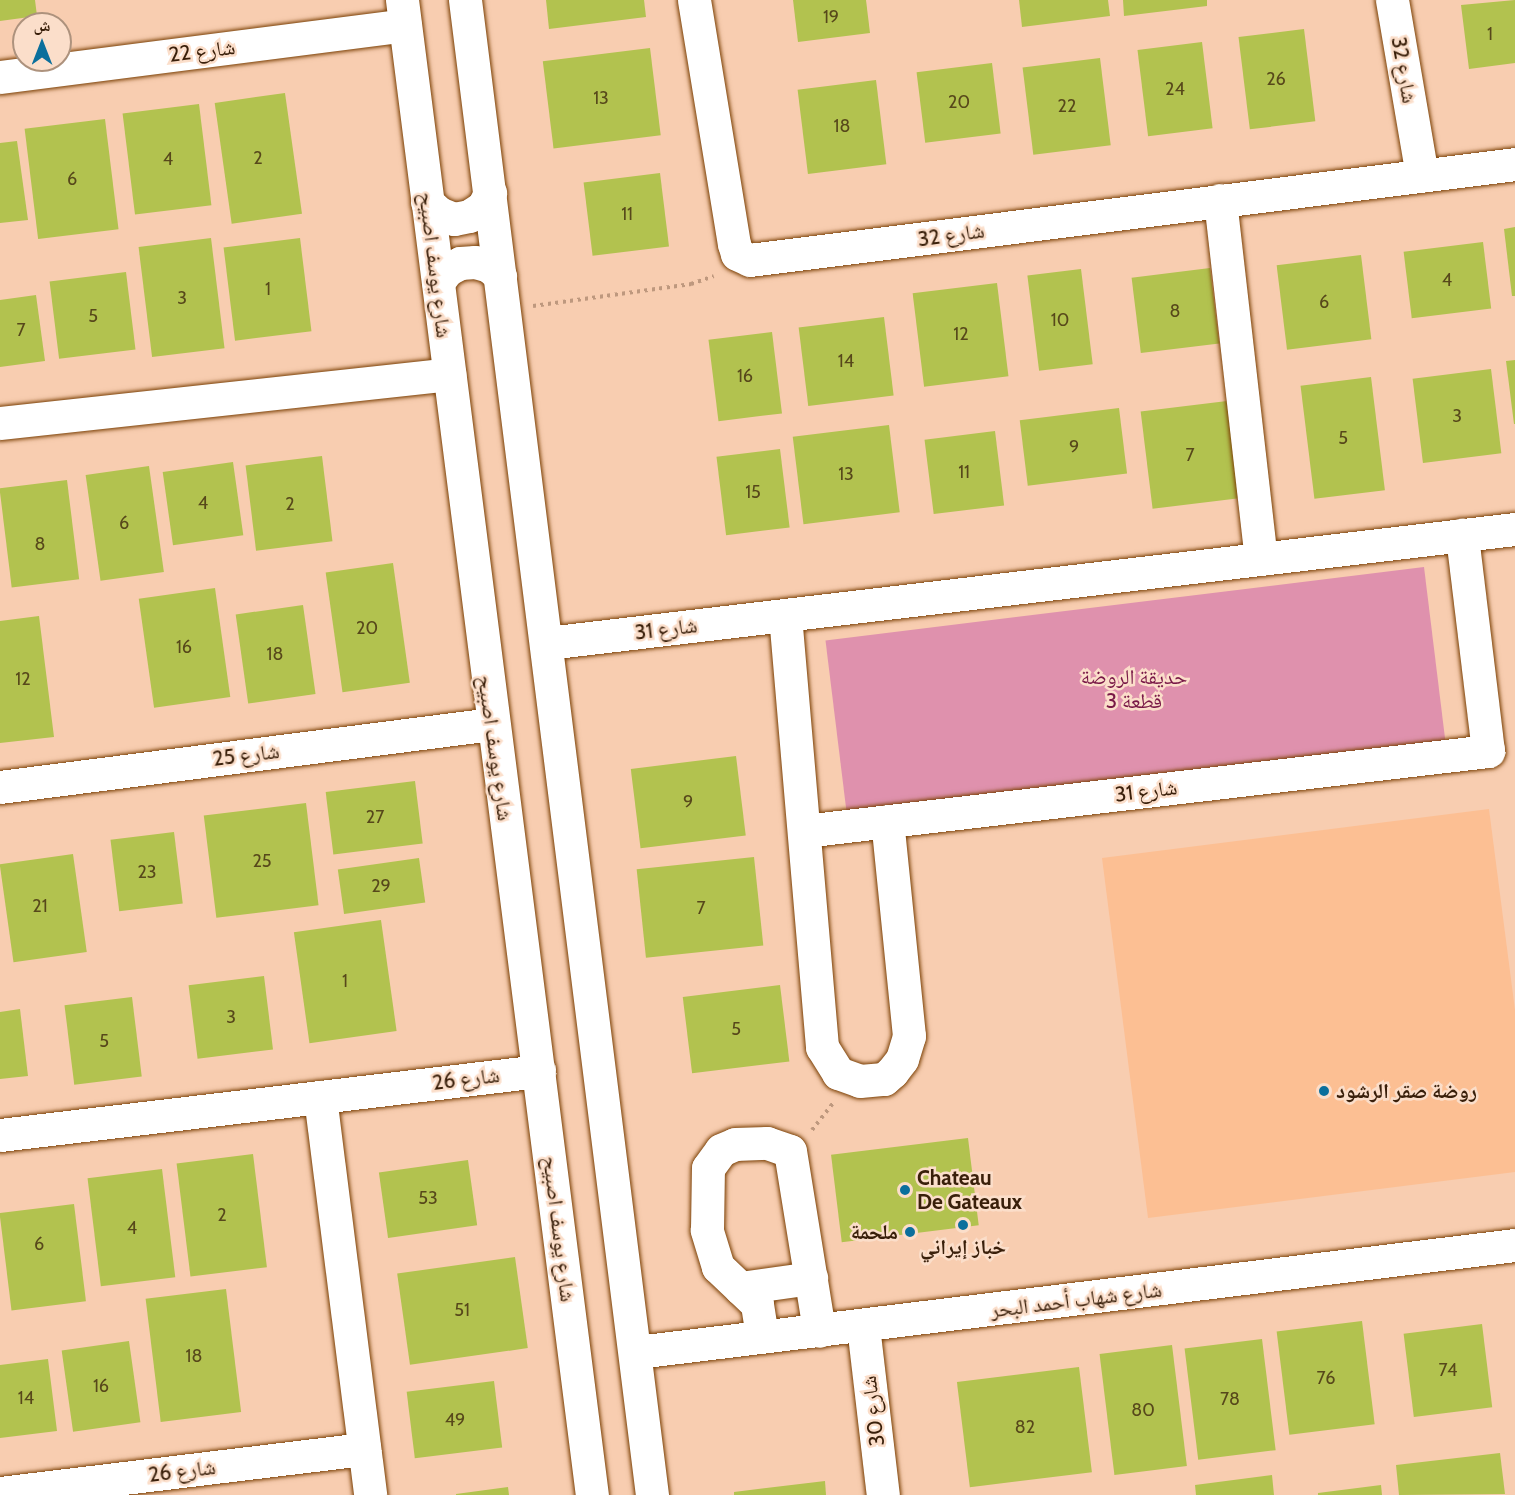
<!DOCTYPE html>
<meta charset="utf-8">
<style>
body{margin:0}
#map{position:relative;width:1515px;height:1495px;overflow:hidden;background:#f8cdb0;font-family:Cabin,"Noto Naskh Arabic",sans-serif}
div>[style]{position:absolute}
.built>*{inset:0;background:#fcbf93}
.green>*{inset:0;background:#df91ad;transform-origin:0 0}
.building>*{inset:0;background:#b2c24f;transform-origin:0 0}
.path>*{height:4px;margin-top:-2px;transform-origin:0;background:repeating-linear-gradient(90deg,#be987e 0 3px,transparent 0 7.5px)}
.roads{filter:drop-shadow(0 0 2px #7b4005) drop-shadow(0 0 2px #7b4005)}
.minor>*{height:33px;margin:-16.5px;padding:0 16.5px;transform-origin:16.5px;border-radius:16.5px;background:#fff}
.dots>*{width:16px;height:16px;translate:-50% -50%;box-sizing:border-box;border:3px solid #fbdeca;border-radius:50%}
span{translate:-50% -50%;white-space:nowrap;text-align:center;line-height:1.15;-webkit-text-stroke:5px #fbdeca;paint-order:stroke}
.number-label{font-size:18px;color:#57481b}
.number-label span{-webkit-text-stroke-width:0}
.street-label{font-size:21px;color:#391f0a}
.park-label{font-size:21px;color:#791847}
.poi-label{font-size:21px;color:#391f0a;font-weight:700}
.left{translate:0 -50%;text-align:left}
.right{translate:-100% -50%;text-align:right}
.north{position:absolute;left:12px;top:12px;width:60px;height:60px;box-sizing:border-box;background:#fbdeca;border:2px solid #ad927d;border-radius:50%;rotate:0deg;font-size:16px;font-weight:700;line-height:24px;text-align:center;color:#391f0a}
.north::after{content:'';display:block;margin:auto;width:21px;height:27px;background:#0b6f9c;clip-path:polygon(50% 0,100% 100%,50% 72%,0 100%)}
</style>
<div id="map">
<div class="built">
<i style="clip-path:polygon(1489px 809px,1515px 1010px,1515px 1172px,1148px 1218px,1102px 858px)"></i>
</div>
<div class="green">
<i style="left:1424px;top:567px;width:176px;height:603px;rotate:83deg"></i>
</div>
<div class="building">
<i style="clip-path:polygon(0 0,35px 0,37px 16px,0 21px)"></i>
<i style="clip-path:polygon(546px 0,644px 0,646px 17px,549px 29px)"></i>
<i style="clip-path:polygon(793px 0,866px 0,870px 33px,798px 42px)"></i>
<i style="clip-path:polygon(1019px 0,1108px 0,1110px 16px,1022px 27px)"></i>
<i style="clip-path:polygon(1123px 0,1207px 0,1207px 6px,1124px 16px)"></i>
<i style="clip-path:polygon(1515px 0,1515px 63px,1469px 69px,1461px 5px)"></i>
<i style="left:1304px;top:29px;width:93px;height:66px;rotate:83deg"></i>
<i style="left:1202px;top:42px;width:87px;height:65px;rotate:83deg"></i>
<i style="left:650px;top:48px;width:88px;height:108px;rotate:83deg"></i>
<i style="left:1100px;top:58px;width:88px;height:78px;rotate:83deg"></i>
<i style="left:992px;top:63px;width:71px;height:76px;rotate:83deg"></i>
<i style="left:876px;top:80px;width:85px;height:79px;rotate:83deg"></i>
<i style="left:285px;top:93px;width:122px;height:71px;rotate:82deg"></i>
<i style="left:199px;top:104px;width:102px;height:77px;rotate:83deg"></i>
<i style="left:105px;top:119px;width:111px;height:81px;rotate:83deg"></i>
<i style="clip-path:polygon(17px 141px,28px 220px,0 223px,0 143px)"></i>
<i style="left:660px;top:173px;width:74px;height:77px;rotate:83deg"></i>
<i style="clip-path:polygon(1515px 227px,1515px 296px,1512px 296px,1504px 229px)"></i>
<i style="left:211px;top:238px;width:111px;height:73px;rotate:83deg"></i>
<i style="left:300px;top:238px;width:94px;height:77px;rotate:83deg"></i>
<i style="left:1483px;top:242px;width:67px;height:80px;rotate:83deg"></i>
<i style="left:1361px;top:255px;width:85px;height:85px;rotate:83deg"></i>
<i style="left:1210px;top:268px;width:76px;height:79px;rotate:83deg"></i>
<i style="left:1081px;top:269px;width:96px;height:54px;rotate:83deg"></i>
<i style="left:126px;top:272px;width:78px;height:77px;rotate:83deg"></i>
<i style="left:997px;top:283px;width:94px;height:85px;rotate:83deg"></i>
<i style="clip-path:polygon(36px 295px,45px 361px,0 367px,0 300px)"></i>
<i style="left:884px;top:317px;width:79px;height:86px;rotate:83deg"></i>
<i style="left:772px;top:332px;width:82px;height:64px;rotate:83deg"></i>
<i style="clip-path:polygon(1515px 360px,1515px 424px,1514px 424px,1506px 361px)"></i>
<i style="left:1491px;top:369px;width:85px;height:79px;rotate:83deg"></i>
<i style="left:1371px;top:377px;width:114px;height:71px;rotate:83deg"></i>
<i style="left:1227px;top:401px;width:98px;height:87px;rotate:83deg"></i>
<i style="left:1119px;top:408px;width:66px;height:100px;rotate:83deg"></i>
<i style="left:889px;top:425px;width:88px;height:97px;rotate:83deg"></i>
<i style="left:995px;top:431px;width:75px;height:71px;rotate:83deg"></i>
<i style="left:780px;top:449px;width:79px;height:64px;rotate:83deg"></i>
<i style="left:322px;top:456px;width:86px;height:77px;rotate:83deg"></i>
<i style="left:233px;top:462px;width:74px;height:71px;rotate:82deg"></i>
<i style="left:149px;top:466px;width:107px;height:64px;rotate:82deg"></i>
<i style="left:67px;top:480px;width:100px;height:68px;rotate:83deg"></i>
<i style="left:393px;top:563px;width:121px;height:68px;rotate:82deg"></i>
<i style="left:215px;top:588px;width:110px;height:77px;rotate:82deg"></i>
<i style="left:303px;top:605px;width:90px;height:68px;rotate:82deg"></i>
<i style="clip-path:polygon(39px 616px,54px 737px,0 743px,0 621px)"></i>
<i style="left:736px;top:756px;width:80px;height:106px;rotate:83deg"></i>
<i style="left:415px;top:781px;width:63px;height:90px;rotate:83deg"></i>
<i style="left:306px;top:803px;width:103px;height:103px;rotate:83deg"></i>
<i style="left:174px;top:832px;width:72px;height:64px;rotate:83deg"></i>
<i style="left:73px;top:854px;width:99px;height:74px;rotate:82deg"></i>
<i style="left:754px;top:857px;width:89px;height:118px;rotate:84deg"></i>
<i style="left:419px;top:858px;width:45px;height:82px;rotate:82deg"></i>
<i style="left:381px;top:920px;width:112px;height:88px;rotate:82deg"></i>
<i style="left:264px;top:976px;width:74px;height:76px;rotate:83deg"></i>
<i style="left:780px;top:985px;width:77px;height:98px;rotate:83deg"></i>
<i style="left:132px;top:997px;width:80px;height:68px;rotate:83deg"></i>
<i style="clip-path:polygon(20px 1009px,28px 1076px,0 1079px,0 1012px)"></i>
<i style="left:968px;top:1138px;width:88px;height:138px;rotate:83deg"></i>
<i style="left:253px;top:1154px;width:114px;height:77px;rotate:83deg"></i>
<i style="left:468px;top:1160px;width:66px;height:90px;rotate:82deg"></i>
<i style="left:162px;top:1169px;width:109px;height:75px;rotate:83deg"></i>
<i style="left:74px;top:1204px;width:98px;height:75px;rotate:83deg"></i>
<i style="left:515px;top:1257px;width:92px;height:119px;rotate:82deg"></i>
<i style="left:226px;top:1289px;width:124px;height:81px;rotate:83deg"></i>
<i style="left:1362px;top:1321px;width:104px;height:86px;rotate:83deg"></i>
<i style="left:1482px;top:1324px;width:84px;height:79px;rotate:83deg"></i>
<i style="left:1262px;top:1339px;width:112px;height:78px;rotate:83deg"></i>
<i style="left:129px;top:1341px;width:82px;height:68px;rotate:82deg"></i>
<i style="left:1172px;top:1345px;width:122px;height:73px;rotate:83deg"></i>
<i style="clip-path:polygon(48px 1359px,57px 1431px,0 1438px,0 1365px)"></i>
<i style="left:1079px;top:1367px;width:106px;height:123px;rotate:83deg"></i>
<i style="left:494px;top:1381px;width:67px;height:88px;rotate:83deg"></i>
<i style="clip-path:polygon(1500px 1453px,1505px 1494px,1399px 1495px,1396px 1465px)"></i>
<i style="clip-path:polygon(1272px 1475px,1274px 1495px,1196px 1495px,1195px 1485px)"></i>
<i style="clip-path:polygon(825px 1481px,826px 1495px,734px 1495px,734px 1492px)"></i>
<i style="clip-path:polygon(1381px 1485px,1382px 1495px,1318px 1495px,1318px 1493px)"></i>
<i style="clip-path:polygon(508px 1487px,509px 1495px,456px 1495px,456px 1494px)"></i>
</div>
<div class="path">
<i style="left:533px;top:306px;width:160px;rotate:-7.9deg"></i>
<i style="left:691px;top:284px;width:24px;rotate:-19deg"></i>
<i style="left:812px;top:1130px;width:34px;rotate:-52deg"></i>
</div>
<div class="roads">
<div class="minor">
<i style="left:402px;top:0;width:1507px;rotate:82.76deg"></i>
<i style="left:465px;top:0;width:1507px;rotate:82.87deg"></i>
<i style="left:694px;top:0;width:247px;rotate:80.7deg"></i>
<i style="left:734px;top:244px;width:10px;rotate:73deg"></i>
<i style="left:737px;top:254px;width:14px;rotate:25deg"></i>
<i style="left:750px;top:260px;width:771px;rotate:-7.15deg"></i>
<i style="left:1392px;top:0;width:178px;rotate:80.3deg"></i>
<i style="left:0;top:77px;width:408px;rotate:-7.3deg"></i>
<i style="left:1220px;top:200px;width:361px;rotate:83.5deg"></i>
<i style="left:427px;top:202px;width:16px;rotate:43deg"></i>
<i style="left:439px;top:213px;width:16px;rotate:22deg"></i>
<i style="left:454px;top:219px;width:15px;rotate:-11deg"></i>
<i style="left:469px;top:216px;width:17px;rotate:-33deg"></i>
<i style="left:483px;top:207px;width:16px;rotate:-63deg"></i>
<i style="left:438px;top:282px;width:15px;rotate:-53deg"></i>
<i style="left:447px;top:270px;width:15px;rotate:-28deg"></i>
<i style="left:460px;top:263px;width:15px;rotate:-4deg"></i>
<i style="left:475px;top:262px;width:15px;rotate:16deg"></i>
<i style="left:489px;top:266px;width:15px;rotate:42deg"></i>
<i style="left:0;top:423px;width:452px;rotate:-6.2deg"></i>
<i style="left:785px;top:615px;width:434px;rotate:85.1deg"></i>
<i style="left:822px;top:1047px;width:31px;rotate:58deg"></i>
<i style="left:838px;top:1073px;width:23px;rotate:20deg"></i>
<i style="left:860px;top:1081px;width:24px;rotate:-5deg"></i>
<i style="left:884px;top:1079px;width:11px;rotate:-41deg"></i>
<i style="left:892px;top:1072px;width:16px;rotate:-52deg"></i>
<i style="left:902px;top:1059px;width:24px;rotate:-73deg"></i>
<i style="left:909px;top:1036px;width:216px;rotate:-95.8deg"></i>
<i style="left:547px;top:643px;width:975px;rotate:-6.72deg"></i>
<i style="left:0;top:787px;width:495px;rotate:-7.3deg"></i>
<i style="left:804px;top:831px;width:689px;rotate:-6.67deg"></i>
<i style="left:1488px;top:751px;width:218px;rotate:-96.9deg"></i>
<i style="left:320px;top:1097px;width:401px;rotate:82.8deg"></i>
<i style="left:0;top:1135px;width:543px;rotate:-6.77deg"></i>
<i style="left:740px;top:1288px;width:72px;rotate:-8deg"></i>
<i style="left:863px;top:1326px;width:170px;rotate:83.3deg"></i>
<i style="left:762px;top:1336px;width:32px;rotate:-99deg"></i>
<i style="left:757px;top:1304px;width:54px;rotate:-136.5deg"></i>
<i style="left:718px;top:1267px;width:39px;rotate:-107deg"></i>
<i style="left:707px;top:1230px;width:62px;rotate:-89.1deg"></i>
<i style="left:708px;top:1168px;width:22px;rotate:-54deg"></i>
<i style="left:721px;top:1150px;width:15px;rotate:-23deg"></i>
<i style="left:735px;top:1144px;width:32px;rotate:-2deg"></i>
<i style="left:767px;top:1143px;width:24px;rotate:19deg"></i>
<i style="left:790px;top:1151px;width:182px;rotate:80.8deg"></i>
<i style="left:637px;top:1352px;width:884px;rotate:-6.95deg"></i>
<i style="left:0;top:1493px;width:367px;rotate:-6.9deg"></i>
</div>
</div>
<div class="dots">
<i style="left:1324px;top:1091px;background:#0b6f9c"></i>
<i style="left:905px;top:1190px;background:#0b6f9c"></i>
<i style="left:963px;top:1225px;background:#0b6f9c"></i>
<i style="left:910px;top:1232px;background:#0b6f9c"></i>
</div>
<div class="number-label">
<span style="left:831px;top:17px">19</span>
<span style="left:1490px;top:34px">1</span>
<span style="left:1276px;top:79px">26</span>
<span style="left:1175px;top:89px">24</span>
<span style="left:601px;top:98px">13</span>
<span style="left:959px;top:102px">20</span>
<span style="left:1067px;top:106px">22</span>
<span style="left:842px;top:126px">18</span>
<span style="left:258px;top:158px">2</span>
<span style="left:168px;top:159px">4</span>
<span style="left:72px;top:179px">6</span>
<span style="left:627px;top:214px">11</span>
<span style="left:1447px;top:280px">4</span>
<span style="left:268px;top:289px">1</span>
<span style="left:182px;top:298px">3</span>
<span style="left:1324px;top:302px">6</span>
<span style="left:1175px;top:311px">8</span>
<span style="left:93px;top:316px">5</span>
<span style="left:1060px;top:320px">10</span>
<span style="left:21px;top:330px">7</span>
<span style="left:961px;top:334px">12</span>
<span style="left:846px;top:361px">14</span>
<span style="left:745px;top:376px">16</span>
<span style="left:1457px;top:416px">3</span>
<span style="left:1343px;top:438px">5</span>
<span style="left:1074px;top:447px">9</span>
<span style="left:1190px;top:455px">7</span>
<span style="left:964px;top:472px">11</span>
<span style="left:846px;top:474px">13</span>
<span style="left:753px;top:492px">15</span>
<span style="left:203px;top:503px">4</span>
<span style="left:290px;top:504px">2</span>
<span style="left:124px;top:523px">6</span>
<span style="left:40px;top:544px">8</span>
<span style="left:367px;top:628px">20</span>
<span style="left:184px;top:647px">16</span>
<span style="left:275px;top:654px">18</span>
<span style="left:23px;top:679px">12</span>
<span style="left:688px;top:802px">9</span>
<span style="left:375px;top:817px">27</span>
<span style="left:262px;top:861px">25</span>
<span style="left:147px;top:872px">23</span>
<span style="left:381px;top:886px">29</span>
<span style="left:40px;top:906px">21</span>
<span style="left:701px;top:908px">7</span>
<span style="left:345px;top:981px">1</span>
<span style="left:231px;top:1017px">3</span>
<span style="left:736px;top:1029px">5</span>
<span style="left:104px;top:1041px">5</span>
<span style="left:428px;top:1198px">53</span>
<span style="left:222px;top:1215px">2</span>
<span style="left:132px;top:1228px">4</span>
<span style="left:39px;top:1244px">6</span>
<span style="left:462px;top:1310px">51</span>
<span style="left:194px;top:1356px">18</span>
<span style="left:1448px;top:1370px">74</span>
<span style="left:1326px;top:1378px">76</span>
<span style="left:101px;top:1386px">16</span>
<span style="left:26px;top:1398px">14</span>
<span style="left:1230px;top:1399px">78</span>
<span style="left:1143px;top:1410px">80</span>
<span style="left:455px;top:1420px">49</span>
<span style="left:1025px;top:1427px">82</span>
</div>
<div class="street-label">
<span style="left:202px;top:51px;rotate:-7deg">شارع 22</span>
<span style="left:1404px;top:70px;rotate:80deg">شارع 32</span>
<span style="left:951px;top:235px;rotate:-8deg">شارع 32</span>
<span style="left:435px;top:265px;rotate:83deg">شارع يوسف اصبيح</span>
<span style="left:666px;top:629px;rotate:-7deg">شارع 31</span>
<span style="left:495px;top:748px;rotate:82deg">شارع يوسف اصبيح</span>
<span style="left:246px;top:755px;rotate:-7deg">شارع 25</span>
<span style="left:1146px;top:791px;rotate:-7deg">شارع 31</span>
<span style="left:466px;top:1079px;rotate:-7deg">شارع 26</span>
<span style="left:559px;top:1229px;rotate:83deg">شارع يوسف اصبيح</span>
<span style="left:1076px;top:1300px;rotate:-7deg">شارع شهاب أحمد البحر</span>
<span style="left:873px;top:1411px;rotate:-97deg">شارع 30</span>
<span style="left:182px;top:1471px;rotate:-7deg">شارع 26</span>
</div>
<div class="park-label">
<span style="left:1134px;top:689px">حديقة الروضة<br>قطعة 3</span>
</div>
<div class="poi-label">
<span class="left" style="left:1336px;top:1091px">روضة صقر الرشود</span>
<span class="left" style="left:917px;top:1190px">Chateau<br>De Gateaux</span>
<span class="right" style="left:898px;top:1232px">ملحمة</span>
<span style="left:963px;top:1247px">خباز إيراني</span>
</div>
<div class="north">ش</div>
</div>
